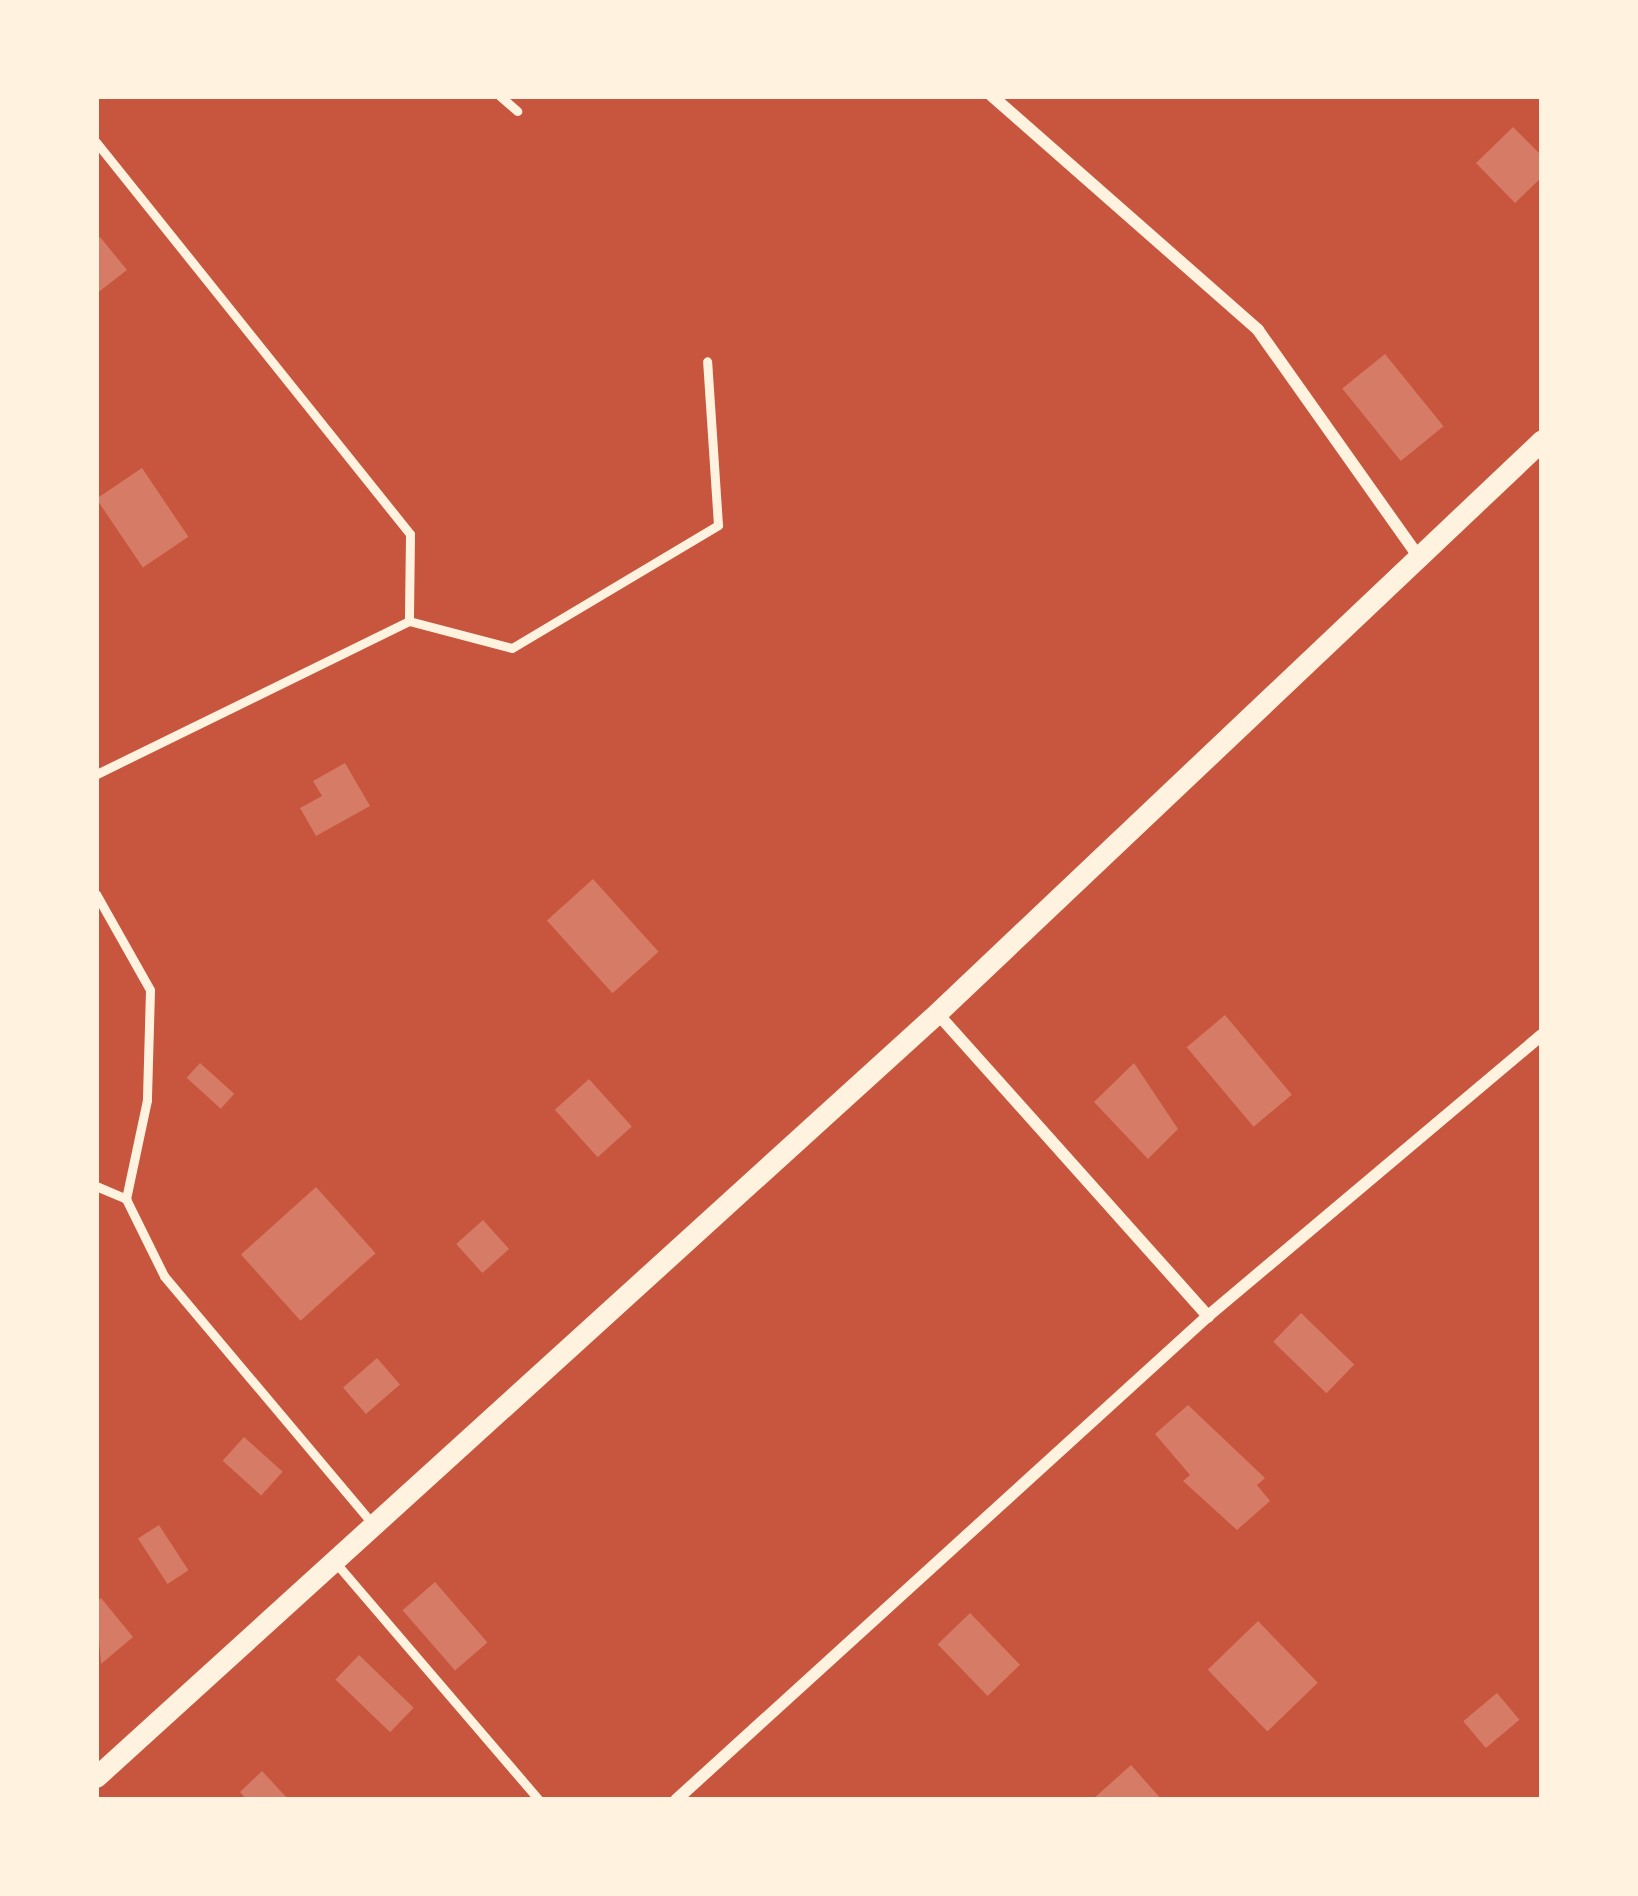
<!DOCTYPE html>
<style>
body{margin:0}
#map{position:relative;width:1638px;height:1896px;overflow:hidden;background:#c8553d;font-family:"Exo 2",sans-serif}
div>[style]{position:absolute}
.building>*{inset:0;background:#d67c66;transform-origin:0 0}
.service>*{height:9px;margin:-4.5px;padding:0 4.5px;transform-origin:4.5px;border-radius:4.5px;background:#fff3e0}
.minor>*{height:12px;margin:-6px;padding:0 6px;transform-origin:6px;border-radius:6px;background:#fff3e0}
.tertiary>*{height:21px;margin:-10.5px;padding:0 10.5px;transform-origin:10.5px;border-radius:10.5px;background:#fff3e0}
span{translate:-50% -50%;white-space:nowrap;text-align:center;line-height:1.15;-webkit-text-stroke:9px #fff3e0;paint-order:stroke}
.frame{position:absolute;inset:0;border:99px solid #fff3e0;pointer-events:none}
</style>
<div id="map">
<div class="building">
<i style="clip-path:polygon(1513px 127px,1542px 156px,1542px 177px,1515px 203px,1476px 163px)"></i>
<i style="clip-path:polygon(100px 237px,127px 270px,96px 294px,96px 240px)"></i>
<i style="left:1385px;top:354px;width:93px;height:55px;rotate:51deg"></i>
<i style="left:142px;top:468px;width:83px;height:55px;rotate:56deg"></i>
<i style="clip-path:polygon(345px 763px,370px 806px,316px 836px,300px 808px,322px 796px,313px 781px)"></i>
<i style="left:593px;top:879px;width:98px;height:62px;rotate:48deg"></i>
<i style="left:1225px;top:1015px;width:104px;height:50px;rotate:50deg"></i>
<i style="left:200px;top:1063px;width:46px;height:20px;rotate:42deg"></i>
<i style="clip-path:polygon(1134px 1063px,1178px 1129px,1148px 1159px,1094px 1102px)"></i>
<i style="left:589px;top:1079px;width:64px;height:46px;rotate:48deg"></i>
<i style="left:316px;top:1187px;width:89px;height:101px;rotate:48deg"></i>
<i style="left:483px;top:1220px;width:39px;height:36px;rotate:48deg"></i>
<i style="left:1301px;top:1313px;width:74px;height:40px;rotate:44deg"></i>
<i style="left:377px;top:1358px;width:35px;height:45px;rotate:49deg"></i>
<i style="clip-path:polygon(1188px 1405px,1265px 1478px,1257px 1485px,1270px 1501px,1237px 1530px,1183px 1481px,1190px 1475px,1155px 1434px)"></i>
<i style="left:244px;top:1437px;width:52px;height:32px;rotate:42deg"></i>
<i style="left:159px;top:1525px;width:54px;height:25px;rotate:57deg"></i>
<i style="left:435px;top:1582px;width:80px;height:43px;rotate:49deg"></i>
<i style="clip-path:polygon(101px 1598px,133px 1637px,101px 1664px,96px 1602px)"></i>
<i style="left:970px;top:1613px;width:72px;height:45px;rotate:46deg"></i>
<i style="left:1258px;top:1621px;width:86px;height:70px;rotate:46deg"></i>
<i style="left:359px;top:1655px;width:76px;height:34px;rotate:44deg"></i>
<i style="left:1497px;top:1693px;width:35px;height:44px;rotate:50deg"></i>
<i style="clip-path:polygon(1131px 1765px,1162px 1800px,1092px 1800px)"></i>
<i style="clip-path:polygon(262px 1771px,289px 1800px,247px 1800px,240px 1792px)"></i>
</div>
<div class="service">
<i style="left:500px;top:96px;width:23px;rotate:41deg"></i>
<i style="left:96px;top:142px;width:502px;rotate:51.3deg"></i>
<i style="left:410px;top:534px;width:87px;rotate:90.7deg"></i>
<i style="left:409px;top:621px;width:348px;rotate:153.9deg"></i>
<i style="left:409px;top:621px;width:106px;rotate:14.7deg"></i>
<i style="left:512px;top:648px;width:240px;rotate:-30.8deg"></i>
<i style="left:718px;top:525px;width:164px;rotate:-93.8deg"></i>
<i style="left:96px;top:894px;width:110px;rotate:60.6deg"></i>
<i style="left:150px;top:990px;width:110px;rotate:91.6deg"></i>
<i style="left:147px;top:1100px;width:101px;rotate:102deg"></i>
<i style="left:126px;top:1199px;width:86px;rotate:63.7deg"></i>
<i style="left:164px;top:1276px;width:320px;rotate:49.9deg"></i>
<i style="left:96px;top:1186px;width:33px;rotate:23deg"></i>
<i style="left:335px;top:1562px;width:313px;rotate:49.4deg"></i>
</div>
<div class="minor">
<i style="left:992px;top:96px;width:354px;rotate:41.3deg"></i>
<i style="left:1258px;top:330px;width:273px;rotate:54.7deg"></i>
<i style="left:937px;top:1013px;width:407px;rotate:48.2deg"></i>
<i style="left:676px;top:1800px;width:719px;rotate:-42.3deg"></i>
<i style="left:1208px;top:1316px;width:436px;rotate:-40.1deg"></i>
</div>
<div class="tertiary">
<i style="left:96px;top:1777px;width:1136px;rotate:-42.25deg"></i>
<i style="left:937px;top:1013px;width:833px;rotate:-43.44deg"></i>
</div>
<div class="frame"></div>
</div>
